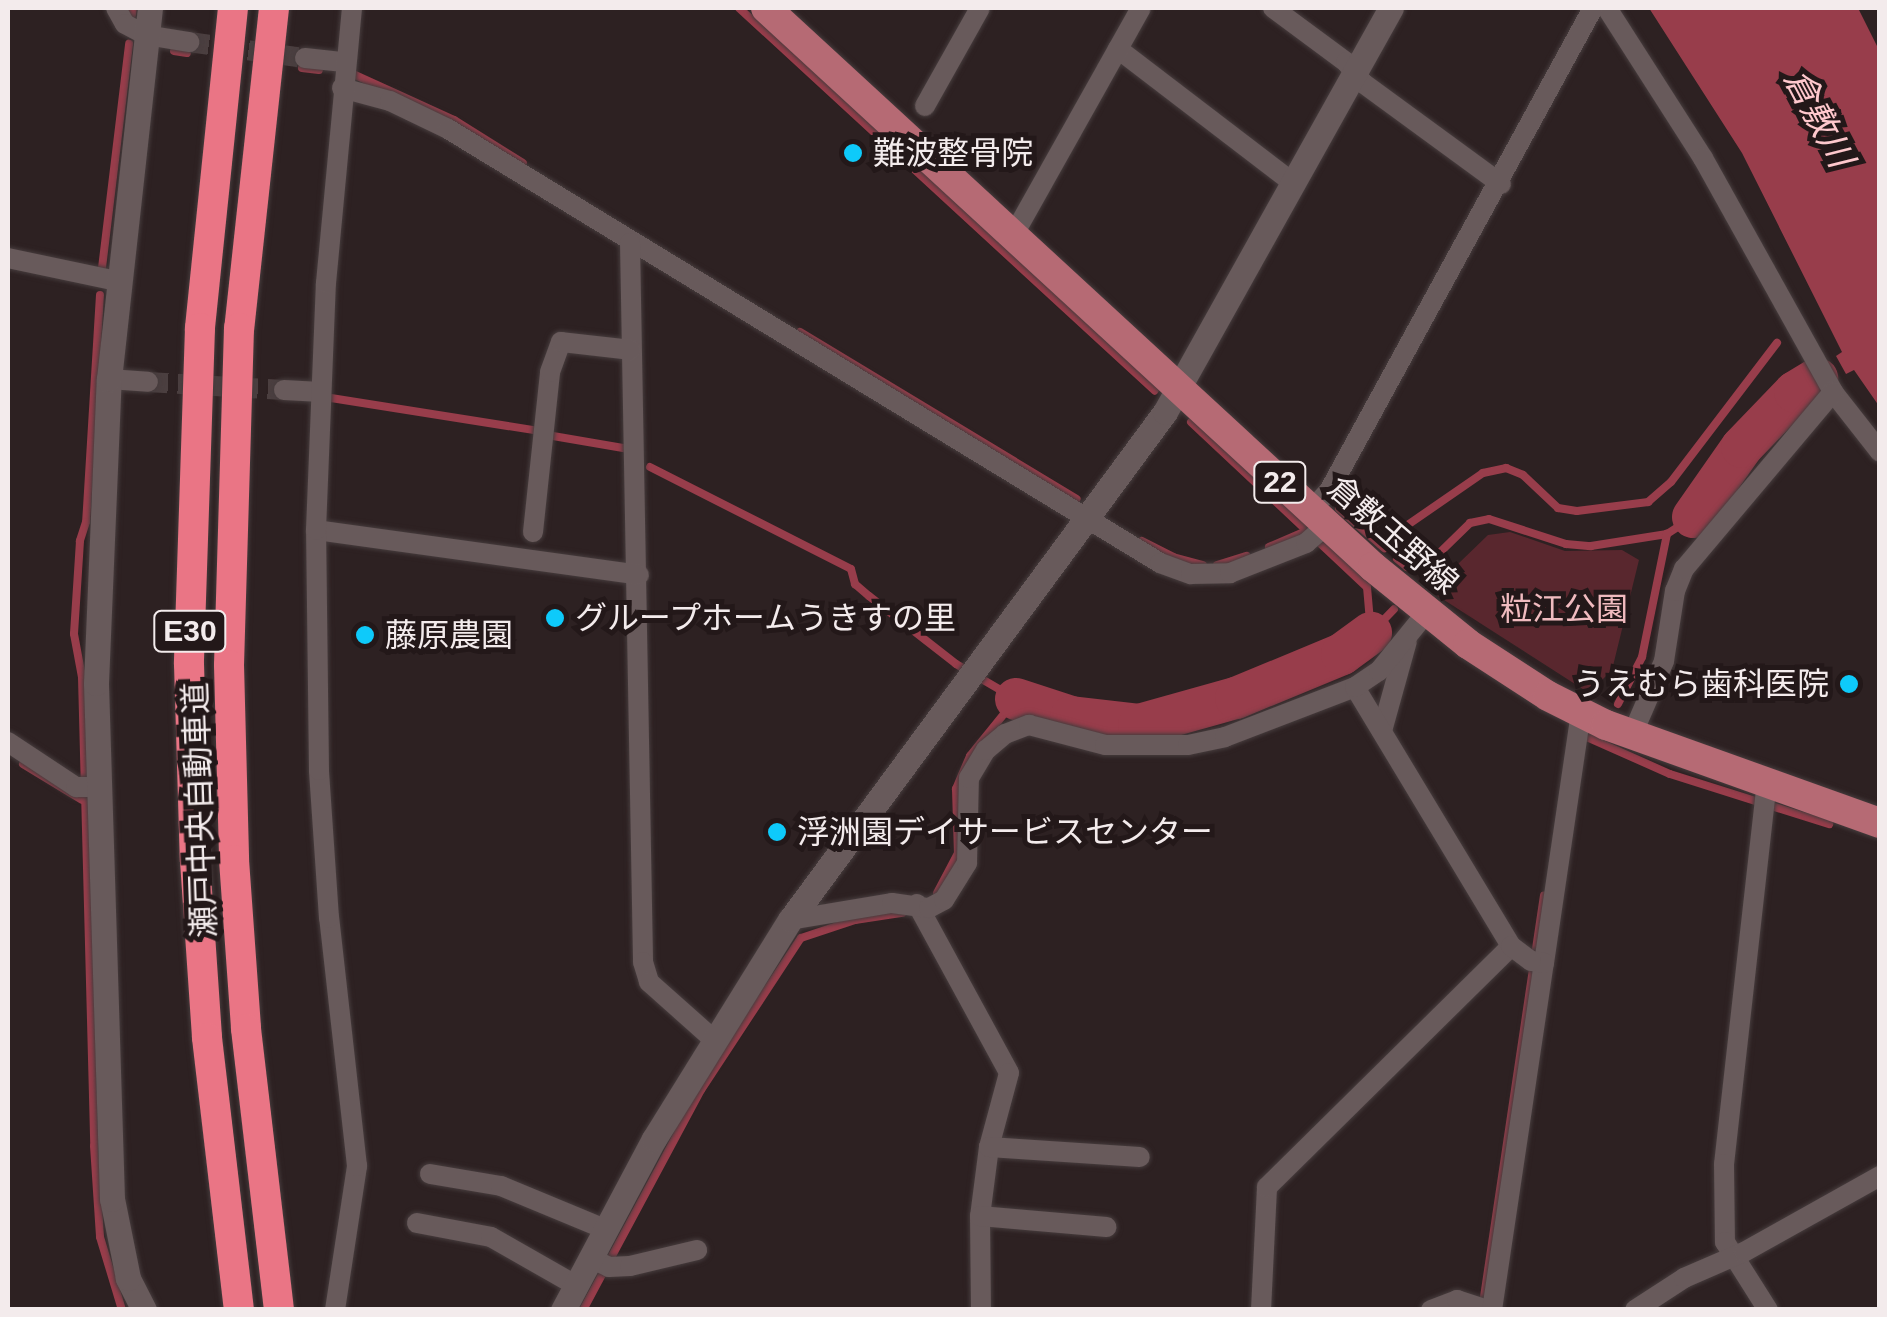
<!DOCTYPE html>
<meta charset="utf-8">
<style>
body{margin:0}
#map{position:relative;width:1887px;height:1317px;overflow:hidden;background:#2d2122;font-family:Helvetica,"Noto Sans JP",sans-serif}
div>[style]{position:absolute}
.green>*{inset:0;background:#59272e}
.water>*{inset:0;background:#983d4b}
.stream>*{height:8px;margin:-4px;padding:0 4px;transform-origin:4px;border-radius:4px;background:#983d4b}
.river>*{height:42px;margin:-21px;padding:0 21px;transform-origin:21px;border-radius:21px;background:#983d4b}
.minor-tunnel>*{height:20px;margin-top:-10px;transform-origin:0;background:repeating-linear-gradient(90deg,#4b3f40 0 20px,transparent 0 30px)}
.roads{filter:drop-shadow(0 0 2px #463c3d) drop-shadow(0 0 2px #463c3d)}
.minor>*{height:20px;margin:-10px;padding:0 10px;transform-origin:10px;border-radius:10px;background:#685a5b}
.tertiary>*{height:25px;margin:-12.5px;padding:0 12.5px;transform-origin:12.5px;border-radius:12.5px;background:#685a5b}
.primary>*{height:30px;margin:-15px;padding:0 15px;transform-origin:15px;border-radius:15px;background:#b66a74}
.motorway>*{height:30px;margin:-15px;padding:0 15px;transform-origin:15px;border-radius:15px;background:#ea7585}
.dots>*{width:28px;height:28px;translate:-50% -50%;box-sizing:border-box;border:5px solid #231819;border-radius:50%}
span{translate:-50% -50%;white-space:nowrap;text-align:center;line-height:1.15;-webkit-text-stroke:10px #231819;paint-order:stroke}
.shield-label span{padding:2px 8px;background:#231819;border:2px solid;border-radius:8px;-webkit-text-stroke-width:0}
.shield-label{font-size:30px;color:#f3ebec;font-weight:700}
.poi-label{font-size:32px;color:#f3ebec}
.left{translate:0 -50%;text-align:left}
.right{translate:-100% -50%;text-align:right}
.street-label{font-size:32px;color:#f3ebec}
.park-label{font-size:32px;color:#f0bbbf}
.water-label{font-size:35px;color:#fec8cd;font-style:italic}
.frame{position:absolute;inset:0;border:10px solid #f3ebec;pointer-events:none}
</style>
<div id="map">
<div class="green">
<i style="clip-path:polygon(1510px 532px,1565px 551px,1622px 550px,1639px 560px,1612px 670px,1589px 693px,1430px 591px,1488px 535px)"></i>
</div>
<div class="water">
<i style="clip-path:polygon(1649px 8px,1858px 8px,1879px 50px,1879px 406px,1854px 370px,1846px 374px,1836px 356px,1842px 352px,1742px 153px)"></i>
</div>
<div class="stream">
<i style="left:739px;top:8px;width:565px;rotate:42.63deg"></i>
<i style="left:132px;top:15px;width:7px;rotate:-82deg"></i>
<i style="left:174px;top:51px;width:13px;rotate:9deg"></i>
<i style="left:302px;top:68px;width:17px;rotate:7deg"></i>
<i style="left:355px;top:75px;width:109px;rotate:24.4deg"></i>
<i style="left:454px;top:120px;width:81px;rotate:31.9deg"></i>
<i style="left:102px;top:268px;width:226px;rotate:-83.1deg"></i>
<i style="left:100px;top:295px;width:227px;rotate:93.5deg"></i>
<i style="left:86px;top:522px;width:20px;rotate:108deg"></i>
<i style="left:80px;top:541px;width:93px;rotate:93.7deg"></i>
<i style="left:74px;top:634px;width:44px;rotate:79.5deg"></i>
<i style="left:82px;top:677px;width:469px;rotate:88.5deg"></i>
<i style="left:94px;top:1146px;width:91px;rotate:86.2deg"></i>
<i style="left:100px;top:1237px;width:76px;rotate:73.2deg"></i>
<i style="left:800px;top:332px;width:323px;rotate:31.1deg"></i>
<i style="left:331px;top:398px;width:204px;rotate:9deg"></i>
<i style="left:1191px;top:422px;width:241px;rotate:43.2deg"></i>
<i style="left:1367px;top:587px;width:46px;rotate:85deg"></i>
<i style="left:553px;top:436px;width:77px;rotate:9.7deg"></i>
<i style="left:650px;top:467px;width:225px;rotate:26.9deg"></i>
<i style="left:851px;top:569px;width:16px;rotate:75deg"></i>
<i style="left:855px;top:584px;width:18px;rotate:41deg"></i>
<i style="left:869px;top:596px;width:110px;rotate:38deg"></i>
<i style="left:956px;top:664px;width:69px;rotate:30.3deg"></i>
<i style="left:1016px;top:699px;width:73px;rotate:128.9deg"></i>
<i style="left:970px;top:756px;width:36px;rotate:113deg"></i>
<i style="left:956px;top:789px;width:64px;rotate:88.2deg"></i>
<i style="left:958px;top:853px;width:45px;rotate:117.7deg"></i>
<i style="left:1339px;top:509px;width:60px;rotate:40.9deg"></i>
<i style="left:1142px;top:541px;width:35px;rotate:27deg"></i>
<i style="left:1173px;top:557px;width:31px;rotate:15deg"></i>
<i style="left:1380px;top:544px;width:125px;rotate:-34.6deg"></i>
<i style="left:1483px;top:473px;width:24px;rotate:-12deg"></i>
<i style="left:1506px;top:468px;width:18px;rotate:22deg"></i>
<i style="left:1523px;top:475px;width:48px;rotate:43.3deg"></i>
<i style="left:1558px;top:508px;width:19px;rotate:9deg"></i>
<i style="left:1577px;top:511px;width:72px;rotate:-7.2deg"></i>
<i style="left:1648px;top:502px;width:30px;rotate:-41deg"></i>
<i style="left:1671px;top:482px;width:175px;rotate:-52.7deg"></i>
<i style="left:1269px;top:547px;width:40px;rotate:-23.4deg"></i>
<i style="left:1397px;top:559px;width:13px;rotate:39deg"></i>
<i style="left:1407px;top:567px;width:20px;rotate:-6deg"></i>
<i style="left:1427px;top:565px;width:60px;rotate:-44.3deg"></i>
<i style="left:1470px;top:523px;width:19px;rotate:-12deg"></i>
<i style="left:1489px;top:519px;width:81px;rotate:18deg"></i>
<i style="left:1566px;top:544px;width:25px;rotate:5deg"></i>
<i style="left:1591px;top:546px;width:77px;rotate:-9deg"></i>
<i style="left:1667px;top:534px;width:31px;rotate:-33deg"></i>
<i style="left:1217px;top:565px;width:31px;rotate:-17deg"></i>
<i style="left:1371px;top:633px;width:33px;rotate:-46deg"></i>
<i style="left:1342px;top:654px;width:17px;rotate:62deg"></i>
<i style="left:1618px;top:704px;width:53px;rotate:-62.9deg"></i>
<i style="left:1642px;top:657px;width:126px;rotate:-78.5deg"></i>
<i style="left:1580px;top:734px;width:98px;rotate:24deg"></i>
<i style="left:1670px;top:774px;width:167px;rotate:17.5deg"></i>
<i style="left:23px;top:764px;width:69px;rotate:31.4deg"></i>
<i style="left:1484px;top:1297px;width:406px;rotate:-81.5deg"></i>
<i style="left:583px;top:1310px;width:250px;rotate:-61.8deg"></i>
<i style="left:701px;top:1090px;width:182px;rotate:-56.7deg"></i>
<i style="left:801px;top:938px;width:57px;rotate:-18.4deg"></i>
<i style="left:855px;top:920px;width:48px;rotate:-8.5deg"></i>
</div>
<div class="river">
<i style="left:1693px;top:517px;width:85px;rotate:-55deg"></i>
<i style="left:1742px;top:447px;width:76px;rotate:-46.1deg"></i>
<i style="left:1795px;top:392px;width:26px;rotate:-31deg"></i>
<i style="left:1016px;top:699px;width:58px;rotate:18.1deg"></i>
<i style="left:1071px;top:717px;width:68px;rotate:6.7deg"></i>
<i style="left:1139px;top:725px;width:101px;rotate:-15.6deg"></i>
<i style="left:1236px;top:698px;width:115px;rotate:-22.5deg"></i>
<i style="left:1342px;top:654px;width:36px;rotate:-36deg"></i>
</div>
<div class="minor-tunnel">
<i style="left:189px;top:42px;width:117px;rotate:7.9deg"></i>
<i style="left:148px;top:382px;width:136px;rotate:3.4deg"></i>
</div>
<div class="roads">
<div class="minor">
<i style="left:116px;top:8px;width:18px;rotate:61deg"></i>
<i style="left:125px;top:24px;width:24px;rotate:28deg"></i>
<i style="left:146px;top:35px;width:44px;rotate:9.2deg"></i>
<i style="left:1273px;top:8px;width:91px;rotate:36.5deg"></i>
<i style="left:1346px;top:62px;width:27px;rotate:51deg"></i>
<i style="left:1363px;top:83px;width:171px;rotate:36.2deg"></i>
<i style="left:1607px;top:8px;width:178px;rotate:57.4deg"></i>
<i style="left:1703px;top:158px;width:268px;rotate:60.9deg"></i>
<i style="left:1833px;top:392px;width:76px;rotate:51.9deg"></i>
<i style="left:1118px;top:49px;width:220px;rotate:37.4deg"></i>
<i style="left:305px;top:58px;width:39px;rotate:6deg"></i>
<i style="left:342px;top:88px;width:50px;rotate:15.2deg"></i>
<i style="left:390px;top:101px;width:64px;rotate:25.8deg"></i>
<i style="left:448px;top:129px;width:834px;rotate:31.36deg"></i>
<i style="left:1160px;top:563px;width:33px;rotate:20deg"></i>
<i style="left:1191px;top:574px;width:39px;rotate:-1deg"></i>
<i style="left:1230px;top:573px;width:82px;rotate:-21.5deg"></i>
<i style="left:1306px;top:543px;width:28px;rotate:-41deg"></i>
<i style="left:925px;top:106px;width:112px;rotate:-60.7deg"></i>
<i style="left:1013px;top:236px;width:261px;rotate:-60.7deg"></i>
<i style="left:630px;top:243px;width:719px;rotate:88.96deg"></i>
<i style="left:643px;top:962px;width:21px;rotate:73deg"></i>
<i style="left:649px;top:982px;width:87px;rotate:41.7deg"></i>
<i style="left:8px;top:258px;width:111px;rotate:11.9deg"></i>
<i style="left:109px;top:379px;width:39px;rotate:4deg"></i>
<i style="left:284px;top:390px;width:37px;rotate:3deg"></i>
<i style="left:1311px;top:510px;width:26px;rotate:-47deg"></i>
<i style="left:1329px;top:491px;width:550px;rotate:-61.34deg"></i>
<i style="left:316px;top:530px;width:326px;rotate:7.9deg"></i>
<i style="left:533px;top:532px;width:161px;rotate:-83.9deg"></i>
<i style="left:550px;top:372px;width:32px;rotate:-70deg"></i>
<i style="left:561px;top:342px;width:70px;rotate:6.5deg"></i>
<i style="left:1382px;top:731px;width:93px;rotate:-74.5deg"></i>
<i style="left:1632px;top:735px;width:81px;rotate:-66.6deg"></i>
<i style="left:1664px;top:661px;width:71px;rotate:-81.1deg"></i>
<i style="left:1675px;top:591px;width:24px;rotate:-68deg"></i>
<i style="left:1684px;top:569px;width:231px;rotate:-49.9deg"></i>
<i style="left:8px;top:742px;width:82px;rotate:33.5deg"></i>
<i style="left:76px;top:787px;width:23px"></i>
<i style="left:1767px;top:781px;width:385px;rotate:96.4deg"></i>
<i style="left:1724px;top:1164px;width:78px;rotate:89.3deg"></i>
<i style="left:1725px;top:1242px;width:80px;rotate:57.7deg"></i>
<i style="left:917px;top:904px;width:192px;rotate:61.4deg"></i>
<i style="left:1009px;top:1073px;width:77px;rotate:105.1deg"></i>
<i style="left:989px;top:1147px;width:70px;rotate:97.4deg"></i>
<i style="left:980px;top:1216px;width:94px;rotate:89.4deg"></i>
<i style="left:790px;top:920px;width:103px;rotate:-9.5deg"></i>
<i style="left:892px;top:903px;width:37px;rotate:8deg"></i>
<i style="left:929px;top:908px;width:17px;rotate:-28deg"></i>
<i style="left:944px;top:900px;width:44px;rotate:-58.1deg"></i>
<i style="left:967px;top:863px;width:85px;rotate:-88.7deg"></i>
<i style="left:969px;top:778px;width:33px;rotate:-59deg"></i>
<i style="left:986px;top:750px;width:25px;rotate:-40deg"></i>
<i style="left:1005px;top:734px;width:26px;rotate:-21deg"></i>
<i style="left:1029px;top:725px;width:79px;rotate:14.7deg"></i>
<i style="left:1105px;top:745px;width:83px"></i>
<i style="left:1188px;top:745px;width:38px;rotate:-12deg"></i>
<i style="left:1225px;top:737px;width:139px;rotate:-21deg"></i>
<i style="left:1544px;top:963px;width:253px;rotate:-81.6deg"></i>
<i style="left:989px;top:1147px;width:151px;rotate:3.8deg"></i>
<i style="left:430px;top:1174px;width:72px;rotate:9.6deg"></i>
<i style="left:501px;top:1186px;width:113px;rotate:22.5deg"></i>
<i style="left:980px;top:1216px;width:127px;rotate:5deg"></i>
<i style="left:417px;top:1223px;width:75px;rotate:10.7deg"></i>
<i style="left:491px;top:1237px;width:97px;rotate:29.7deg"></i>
<i style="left:590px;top:1258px;width:21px;rotate:25deg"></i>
<i style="left:609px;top:1267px;width:21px;rotate:-3deg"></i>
<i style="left:630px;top:1266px;width:69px;rotate:-13.4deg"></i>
<i style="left:335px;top:1310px;width:146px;rotate:-81.3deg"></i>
<i style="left:357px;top:1166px;width:250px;rotate:-96.4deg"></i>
<i style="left:329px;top:918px;width:148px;rotate:-93.9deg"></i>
<i style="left:319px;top:770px;width:240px;rotate:-90.7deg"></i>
<i style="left:316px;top:530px;width:247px;rotate:-87.7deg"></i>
<i style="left:326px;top:283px;width:276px;rotate:-84.6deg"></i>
<i style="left:1261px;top:1310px;width:123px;rotate:-87.2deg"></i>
<i style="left:1267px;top:1187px;width:343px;rotate:-44.6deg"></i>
<i style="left:1511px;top:946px;width:302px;rotate:-121.1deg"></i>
<i style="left:1355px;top:687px;width:29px;rotate:-34deg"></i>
<i style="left:1379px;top:671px;width:76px;rotate:-50.9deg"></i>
<i style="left:1431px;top:1310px;width:28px;rotate:-21deg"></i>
<i style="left:1457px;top:1300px;width:33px;rotate:18deg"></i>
<i style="left:1492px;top:1310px;width:351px;rotate:-81.5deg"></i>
<i style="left:1544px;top:963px;width:13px;rotate:-171deg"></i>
<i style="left:1531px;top:961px;width:25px;rotate:-143deg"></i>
<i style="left:1635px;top:1310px;width:59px;rotate:-33.1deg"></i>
<i style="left:1684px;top:1278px;width:65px;rotate:-23.4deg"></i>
<i style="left:1744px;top:1252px;width:156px;rotate:-29.2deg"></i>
</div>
<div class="tertiary">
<i style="left:144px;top:1310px;width:36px;rotate:-117deg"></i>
<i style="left:128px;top:1278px;width:81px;rotate:-101.4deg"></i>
<i style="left:112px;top:1199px;width:516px;rotate:-91.78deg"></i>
<i style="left:96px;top:683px;width:304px;rotate:-87.6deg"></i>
<i style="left:109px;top:379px;width:373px;rotate:-83.7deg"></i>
<i style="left:563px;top:1310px;width:194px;rotate:-62deg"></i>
<i style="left:654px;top:1139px;width:258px;rotate:-58.2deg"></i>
<i style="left:790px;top:920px;width:631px;rotate:-53.57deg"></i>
<i style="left:1165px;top:412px;width:463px;rotate:-60.8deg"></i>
</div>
<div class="primary">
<i style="left:766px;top:8px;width:825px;rotate:42.64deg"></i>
<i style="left:1373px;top:567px;width:122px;rotate:39deg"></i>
<i style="left:1468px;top:644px;width:95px;rotate:33deg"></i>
<i style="left:1548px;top:696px;width:65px;rotate:26.6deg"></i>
<i style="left:1606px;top:725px;width:291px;rotate:19.7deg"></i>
</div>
<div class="motorway">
<i style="left:233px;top:8px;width:322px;rotate:95.9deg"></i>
<i style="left:200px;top:328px;width:336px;rotate:91.9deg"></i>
<i style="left:189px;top:664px;width:197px;rotate:88.3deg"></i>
<i style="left:195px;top:861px;width:177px;rotate:86.1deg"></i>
<i style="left:207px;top:1038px;width:274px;rotate:83.3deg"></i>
<i style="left:274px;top:8px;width:322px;rotate:96.2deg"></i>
<i style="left:239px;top:328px;width:337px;rotate:91.7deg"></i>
<i style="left:229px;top:665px;width:195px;rotate:88.5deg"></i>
<i style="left:234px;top:860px;width:169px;rotate:85.9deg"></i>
<i style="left:246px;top:1029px;width:283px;rotate:83.3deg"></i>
</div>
</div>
<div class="dots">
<i style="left:853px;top:153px;background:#0ecafa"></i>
<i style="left:555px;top:618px;background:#0ecafa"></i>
<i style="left:365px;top:635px;background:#0ecafa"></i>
<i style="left:1849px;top:684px;background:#0ecafa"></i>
<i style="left:777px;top:832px;background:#0ecafa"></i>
</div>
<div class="shield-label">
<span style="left:1280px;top:482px">22</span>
<span style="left:190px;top:631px">E30</span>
</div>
<div class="poi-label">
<span class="left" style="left:873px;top:153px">難波整骨院</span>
<span class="left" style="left:575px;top:618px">グループホームうきすの里</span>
<span class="left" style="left:385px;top:635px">藤原農園</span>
<span class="right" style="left:1829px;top:684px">うえむら歯科医院</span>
<span class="left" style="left:797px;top:832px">浮洲園デイサービスセンター</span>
</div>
<div class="street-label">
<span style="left:1393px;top:535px;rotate:41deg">倉敷玉野線</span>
<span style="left:200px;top:810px;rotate:-92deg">瀬戸中央自動車道</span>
</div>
<div class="park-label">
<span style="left:1564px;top:609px">粒江公園</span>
</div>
<div class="water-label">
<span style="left:1819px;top:118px;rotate:62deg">倉敷川</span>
</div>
<div class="frame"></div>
</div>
